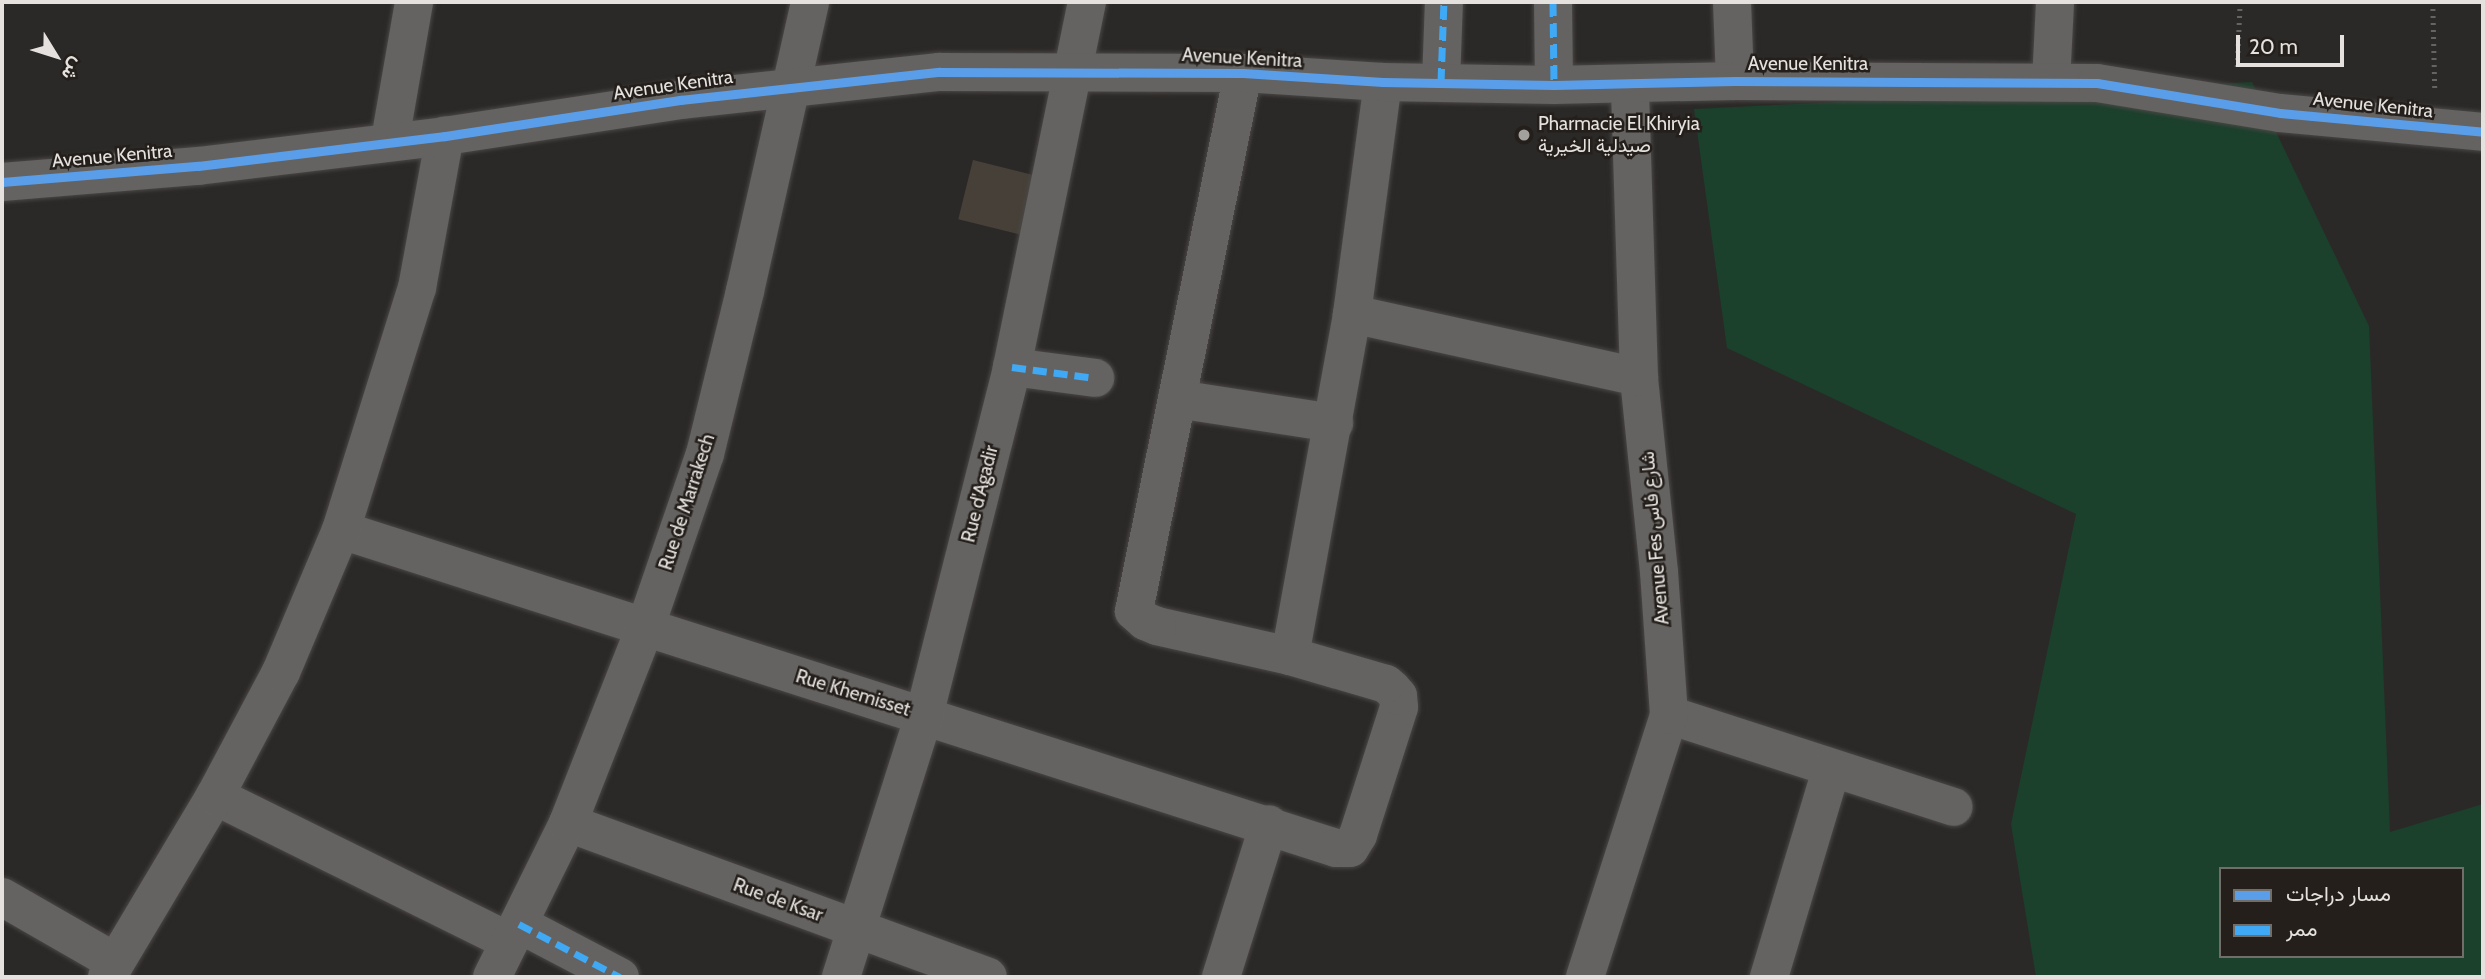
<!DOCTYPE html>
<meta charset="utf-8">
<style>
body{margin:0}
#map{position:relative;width:2485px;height:979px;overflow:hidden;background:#2b2927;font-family:Cabin,Vazirmatn,sans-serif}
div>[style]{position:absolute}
.green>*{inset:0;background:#1b402c}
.building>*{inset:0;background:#464038;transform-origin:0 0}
.path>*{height:4.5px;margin-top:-2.25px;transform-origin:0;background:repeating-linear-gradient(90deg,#656462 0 2px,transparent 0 7px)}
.roads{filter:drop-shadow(0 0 2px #4a4746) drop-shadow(0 0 2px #4a4746)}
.street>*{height:38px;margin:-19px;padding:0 19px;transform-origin:19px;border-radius:19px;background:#646361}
.secondary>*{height:38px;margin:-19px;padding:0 19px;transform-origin:19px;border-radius:19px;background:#646361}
.quiet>*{height:7px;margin-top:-3.5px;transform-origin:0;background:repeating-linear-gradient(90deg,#3fa9f5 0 14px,transparent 0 21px)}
.cycleway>*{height:9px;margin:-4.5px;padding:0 4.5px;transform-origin:4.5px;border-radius:4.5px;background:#5a9eea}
.dots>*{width:19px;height:19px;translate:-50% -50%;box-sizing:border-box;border:4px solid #241f1b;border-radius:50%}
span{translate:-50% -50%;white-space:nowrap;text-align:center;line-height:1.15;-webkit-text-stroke:5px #241f1b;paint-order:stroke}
.street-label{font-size:19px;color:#e4e1de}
.poi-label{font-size:19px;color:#e4e1de}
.left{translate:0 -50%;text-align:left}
.frame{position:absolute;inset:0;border:4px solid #e4e1de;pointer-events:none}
.legend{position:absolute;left:2219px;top:867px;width:245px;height:91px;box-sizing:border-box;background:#241f1b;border:2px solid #716d69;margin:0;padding:9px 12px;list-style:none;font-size:21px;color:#e4e1de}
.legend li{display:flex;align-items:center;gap:14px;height:35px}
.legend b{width:35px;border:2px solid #716d69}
.north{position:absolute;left:21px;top:21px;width:70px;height:70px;-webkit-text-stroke:5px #241f1b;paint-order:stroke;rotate:128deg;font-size:19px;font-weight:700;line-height:28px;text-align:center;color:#e4e1de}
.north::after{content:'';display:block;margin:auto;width:24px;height:32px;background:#e4e1de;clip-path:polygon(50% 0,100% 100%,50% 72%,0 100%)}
.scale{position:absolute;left:2236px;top:35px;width:108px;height:32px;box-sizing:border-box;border:4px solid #e4e1de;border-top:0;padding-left:9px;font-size:21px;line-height:24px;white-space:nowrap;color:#e4e1de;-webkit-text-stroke:5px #241f1b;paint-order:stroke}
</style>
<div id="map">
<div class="green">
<i style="clip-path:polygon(evenodd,2252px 82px,2369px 326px,2390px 832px,2483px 804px,2483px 977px,2036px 977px,2011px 824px,2076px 514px,1727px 348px,1694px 109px,2252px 82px,2221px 869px,2462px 869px,2462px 956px,2221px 956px,2221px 869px)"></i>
</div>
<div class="building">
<i style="left:973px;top:160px;width:72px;height:61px;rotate:14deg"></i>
</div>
<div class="path">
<i style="left:2433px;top:2px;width:90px;rotate:88.7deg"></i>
<i style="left:2237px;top:67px;width:65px;rotate:-87.4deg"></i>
</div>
<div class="roads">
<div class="street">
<i style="left:1553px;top:2px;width:83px;rotate:89.3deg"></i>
<i style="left:1732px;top:2px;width:79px;rotate:87.8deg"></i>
<i style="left:1441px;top:82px;width:80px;rotate:-87.9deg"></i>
<i style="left:2051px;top:82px;width:80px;rotate:-87.1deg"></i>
<i style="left:390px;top:140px;width:140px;rotate:-80.1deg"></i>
<i style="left:1352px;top:314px;width:294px;rotate:12.4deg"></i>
<i style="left:1012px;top:367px;width:84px;rotate:7.5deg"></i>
<i style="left:1177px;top:399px;width:159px;rotate:8.7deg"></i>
<i style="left:341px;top:530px;width:1045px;rotate:17.72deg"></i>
<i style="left:1336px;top:848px;width:14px"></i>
<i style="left:1350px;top:848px;width:15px;rotate:-58deg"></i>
<i style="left:1358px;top:835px;width:134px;rotate:-72.2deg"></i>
<i style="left:1399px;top:707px;width:11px;rotate:-95deg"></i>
<i style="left:1398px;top:696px;width:9px;rotate:-131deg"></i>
<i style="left:1392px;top:689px;width:8px;rotate:-140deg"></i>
<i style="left:1386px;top:684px;width:100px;rotate:-163.7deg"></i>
<i style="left:1290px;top:656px;width:136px;rotate:-167.3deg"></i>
<i style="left:1157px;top:626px;width:13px;rotate:-157deg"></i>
<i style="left:1145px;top:621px;width:15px;rotate:-138deg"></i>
<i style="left:1134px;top:611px;width:549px;rotate:-78.55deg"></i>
<i style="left:1290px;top:656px;width:348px;rotate:-79.7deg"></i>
<i style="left:1352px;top:314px;width:234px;rotate:-82.4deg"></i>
<i style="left:1669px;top:715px;width:299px;rotate:17.9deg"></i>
<i style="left:215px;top:796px;width:328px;rotate:26.3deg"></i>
<i style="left:568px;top:823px;width:447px;rotate:20.1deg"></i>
<i style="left:2px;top:897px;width:130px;rotate:29.9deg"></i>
<i style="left:519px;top:924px;width:114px;rotate:27.7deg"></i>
<i style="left:107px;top:977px;width:211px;rotate:-59.2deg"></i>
<i style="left:215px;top:796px;width:140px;rotate:-62deg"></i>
<i style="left:281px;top:672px;width:154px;rotate:-67.1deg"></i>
<i style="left:341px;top:530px;width:254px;rotate:-72.6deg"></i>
<i style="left:417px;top:288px;width:155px;rotate:-79.6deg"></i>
<i style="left:492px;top:977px;width:172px;rotate:-63.7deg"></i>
<i style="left:568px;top:823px;width:210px;rotate:-68.5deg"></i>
<i style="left:645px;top:628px;width:184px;rotate:-71deg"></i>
<i style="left:705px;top:454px;width:168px;rotate:-76.2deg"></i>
<i style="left:745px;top:291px;width:296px;rotate:-77.3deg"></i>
<i style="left:841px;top:977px;width:274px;rotate:-72.4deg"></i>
<i style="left:924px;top:716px;width:360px;rotate:-75.8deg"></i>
<i style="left:1012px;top:367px;width:373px;rotate:-78.4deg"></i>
<i style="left:1221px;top:977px;width:160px;rotate:-72.6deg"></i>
<i style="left:1585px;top:977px;width:275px;rotate:-72.2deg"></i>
<i style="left:1669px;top:715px;width:143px;rotate:-94deg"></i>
<i style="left:1659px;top:572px;width:196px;rotate:-95.9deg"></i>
<i style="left:1639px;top:377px;width:291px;rotate:-91.8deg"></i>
<i style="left:1769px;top:977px;width:216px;rotate:-73.3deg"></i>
</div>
<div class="secondary">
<i style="left:2px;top:182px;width:197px;rotate:-4.7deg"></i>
<i style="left:198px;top:166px;width:249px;rotate:-6.9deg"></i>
<i style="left:445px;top:136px;width:238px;rotate:-8.7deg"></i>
<i style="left:680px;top:100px;width:261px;rotate:-6.2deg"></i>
<i style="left:939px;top:72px;width:304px;rotate:0.2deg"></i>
<i style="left:1243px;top:73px;width:140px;rotate:3.7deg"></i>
<i style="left:1383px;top:82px;width:171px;rotate:1deg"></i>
<i style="left:1554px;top:85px;width:181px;rotate:-1.3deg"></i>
<i style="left:1735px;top:81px;width:362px;rotate:0.3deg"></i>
<i style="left:2097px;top:83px;width:185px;rotate:9.3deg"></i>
<i style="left:2280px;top:113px;width:204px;rotate:5.3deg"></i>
</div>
</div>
<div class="quiet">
<i style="left:1553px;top:2px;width:83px;rotate:89.3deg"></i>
<i style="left:1441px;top:82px;width:80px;rotate:-87.9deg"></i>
<i style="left:1012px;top:367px;width:84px;rotate:7.5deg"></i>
<i style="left:519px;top:924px;width:114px;rotate:27.7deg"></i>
</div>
<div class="cycleway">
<i style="left:2px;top:182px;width:197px;rotate:-4.7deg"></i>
<i style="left:198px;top:166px;width:249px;rotate:-6.9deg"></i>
<i style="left:445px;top:136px;width:238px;rotate:-8.7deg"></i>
<i style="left:680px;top:100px;width:261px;rotate:-6.2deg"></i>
<i style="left:939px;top:72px;width:304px;rotate:0.2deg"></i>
<i style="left:1243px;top:73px;width:140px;rotate:3.7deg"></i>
<i style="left:1383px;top:82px;width:171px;rotate:1deg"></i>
<i style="left:1554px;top:85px;width:181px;rotate:-1.3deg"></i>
<i style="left:1735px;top:81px;width:362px;rotate:0.3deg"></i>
<i style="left:2097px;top:83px;width:185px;rotate:9.3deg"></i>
<i style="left:2280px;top:113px;width:204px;rotate:5.3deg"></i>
</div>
<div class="dots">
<i style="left:1524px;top:135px;background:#a3a19e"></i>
</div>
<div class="street-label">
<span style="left:1242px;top:58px;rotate:3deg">Avenue Kenitra</span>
<span style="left:1808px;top:64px">Avenue Kenitra</span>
<span style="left:673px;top:85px;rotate:-8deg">Avenue Kenitra</span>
<span style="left:2373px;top:105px;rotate:6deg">Avenue Kenitra</span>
<span style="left:112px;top:156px;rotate:-5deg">Avenue Kenitra</span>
<span style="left:980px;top:494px;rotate:-76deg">Rue d'Agadir</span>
<span style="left:687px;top:502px;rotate:-72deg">Rue de Marrakech</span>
<span style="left:1655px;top:538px;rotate:-95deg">Avenue Fes شارع فاس</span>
<span style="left:853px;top:693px;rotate:17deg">Rue Khemisset</span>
<span style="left:778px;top:900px;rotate:20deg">Rue de Ksar</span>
</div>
<div class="poi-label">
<span class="left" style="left:1538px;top:135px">Pharmacie El Khiryia<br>صيدلية الخيرية</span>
</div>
<div class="frame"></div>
<ul class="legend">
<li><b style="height:9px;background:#5a9eea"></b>مسار دراجات</li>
<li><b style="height:9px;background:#3fa9f5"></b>ممر</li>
</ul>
<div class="north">ش</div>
<div class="scale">20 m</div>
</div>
